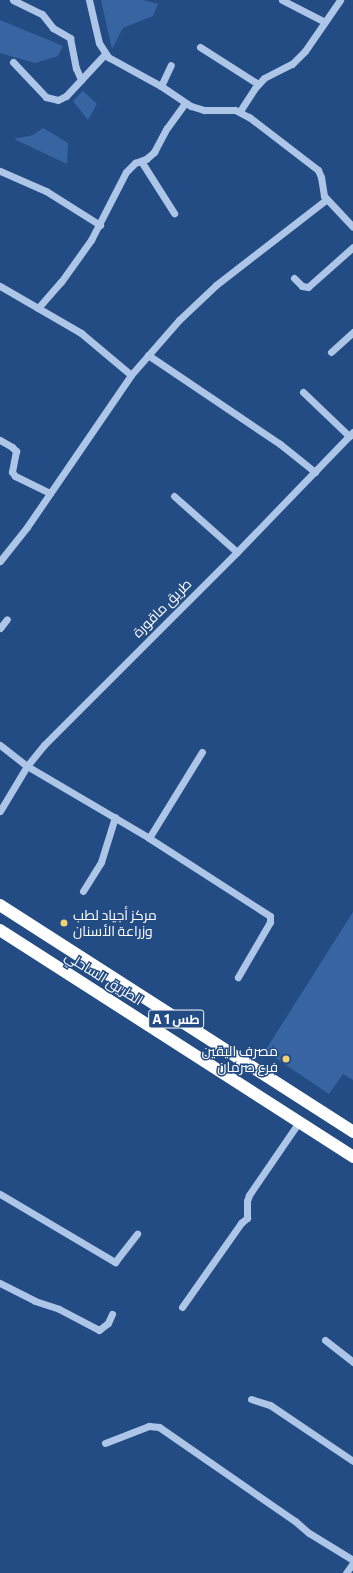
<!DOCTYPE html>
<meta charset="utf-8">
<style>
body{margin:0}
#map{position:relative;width:353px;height:1573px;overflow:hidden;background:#244c84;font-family:Commissioner,Cairo,sans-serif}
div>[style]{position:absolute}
.green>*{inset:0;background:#3865a1}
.minor>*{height:7px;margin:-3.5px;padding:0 3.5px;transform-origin:3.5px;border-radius:3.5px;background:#adc6e8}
.highway>*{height:12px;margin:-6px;padding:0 6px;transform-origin:6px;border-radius:6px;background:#fff}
.dots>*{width:11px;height:11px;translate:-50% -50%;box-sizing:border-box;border:2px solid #244c84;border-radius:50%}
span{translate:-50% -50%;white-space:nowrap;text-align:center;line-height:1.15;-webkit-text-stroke:3px #244c84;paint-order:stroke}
.shield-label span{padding:1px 3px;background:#244c84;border:1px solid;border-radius:3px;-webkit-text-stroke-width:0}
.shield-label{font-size:13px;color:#fff;font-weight:700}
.street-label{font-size:14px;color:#fff}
.poi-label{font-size:14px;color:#fff}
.left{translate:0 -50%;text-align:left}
.right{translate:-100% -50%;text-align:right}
</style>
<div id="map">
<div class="green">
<i style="clip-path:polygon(101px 0,143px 0,158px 4px,153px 16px,123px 28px,112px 49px)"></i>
<i style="clip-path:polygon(0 20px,63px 46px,58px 56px,35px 63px,0 53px)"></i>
<i style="clip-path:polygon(83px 91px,97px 104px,88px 120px,73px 101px)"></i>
<i style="clip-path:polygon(43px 128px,68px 143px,67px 164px,14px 139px,33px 135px)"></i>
<i style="clip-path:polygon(353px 912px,353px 1080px,343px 1074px,329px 1094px,265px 1051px)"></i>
</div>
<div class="minor">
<i style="left:13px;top:0;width:32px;rotate:26deg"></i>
<i style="left:42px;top:14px;width:18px;rotate:52deg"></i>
<i style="left:53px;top:28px;width:20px;rotate:30deg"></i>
<i style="left:70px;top:38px;width:31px;rotate:79deg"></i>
<i style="left:76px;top:68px;width:13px;rotate:67deg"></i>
<i style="left:89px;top:0;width:44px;rotate:76.9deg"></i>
<i style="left:99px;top:43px;width:17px;rotate:57deg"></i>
<i style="left:108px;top:57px;width:60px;rotate:28.7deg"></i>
<i style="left:161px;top:86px;width:36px;rotate:34deg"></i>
<i style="left:191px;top:106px;width:14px;rotate:17deg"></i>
<i style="left:204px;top:110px;width:31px"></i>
<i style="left:235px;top:110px;width:16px;rotate:27deg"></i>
<i style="left:249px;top:117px;width:87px;rotate:37.5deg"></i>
<i style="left:318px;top:170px;width:8px;rotate:67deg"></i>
<i style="left:321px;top:177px;width:19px;rotate:81deg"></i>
<i style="left:324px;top:196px;width:42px;rotate:46.9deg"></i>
<i style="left:282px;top:0;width:48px;rotate:27.1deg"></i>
<i style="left:200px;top:47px;width:69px;rotate:32.5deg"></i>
<i style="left:13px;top:62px;width:48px;rotate:46.7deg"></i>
<i style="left:46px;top:97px;width:12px;rotate:14deg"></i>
<i style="left:58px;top:100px;width:9px;rotate:-27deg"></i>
<i style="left:66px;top:96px;width:57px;rotate:-47.1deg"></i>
<i style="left:161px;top:86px;width:23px;rotate:-65deg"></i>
<i style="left:240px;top:111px;width:27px;rotate:-57deg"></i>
<i style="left:255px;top:88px;width:13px;rotate:-48deg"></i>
<i style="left:264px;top:78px;width:31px;rotate:-27deg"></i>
<i style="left:292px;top:64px;width:18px;rotate:-45deg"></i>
<i style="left:305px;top:51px;width:62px;rotate:-55.5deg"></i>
<i style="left:141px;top:161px;width:62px;rotate:57.6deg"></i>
<i style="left:0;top:171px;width:50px;rotate:23.5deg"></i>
<i style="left:46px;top:191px;width:64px;rotate:32.2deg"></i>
<i style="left:294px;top:278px;width:11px;rotate:45deg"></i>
<i style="left:302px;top:286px;width:6px;rotate:9deg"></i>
<i style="left:308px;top:287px;width:60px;rotate:-41.6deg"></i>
<i style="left:0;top:286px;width:94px;rotate:30.1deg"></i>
<i style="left:81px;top:333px;width:65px;rotate:40deg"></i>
<i style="left:38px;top:308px;width:35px;rotate:-49deg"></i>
<i style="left:61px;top:282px;width:52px;rotate:-54.5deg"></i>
<i style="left:91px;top:240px;width:76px;rotate:-62.8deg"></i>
<i style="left:126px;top:172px;width:13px;rotate:-45deg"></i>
<i style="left:135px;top:163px;width:12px;rotate:-20deg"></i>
<i style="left:146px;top:159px;width:11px;rotate:-41deg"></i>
<i style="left:154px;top:152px;width:27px;rotate:-62deg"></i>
<i style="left:167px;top:128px;width:31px;rotate:-54deg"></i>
<i style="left:331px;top:352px;width:30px;rotate:-42deg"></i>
<i style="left:148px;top:355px;width:159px;rotate:34deg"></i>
<i style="left:280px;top:444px;width:45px;rotate:38.7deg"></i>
<i style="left:303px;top:392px;width:64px;rotate:43.7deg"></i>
<i style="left:0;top:440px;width:14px;rotate:30deg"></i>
<i style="left:12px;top:447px;width:6px;rotate:45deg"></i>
<i style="left:16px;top:451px;width:21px;rotate:101deg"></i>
<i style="left:12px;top:472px;width:5px;rotate:53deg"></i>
<i style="left:15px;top:476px;width:39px;rotate:26deg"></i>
<i style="left:174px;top:496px;width:84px;rotate:41.6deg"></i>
<i style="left:0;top:561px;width:43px;rotate:-51.5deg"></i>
<i style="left:27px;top:527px;width:184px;rotate:-55.6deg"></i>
<i style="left:131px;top:375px;width:73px;rotate:-48.9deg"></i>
<i style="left:179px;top:320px;width:51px;rotate:-43.4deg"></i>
<i style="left:216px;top:285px;width:140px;rotate:-37.8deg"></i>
<i style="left:0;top:628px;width:11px;rotate:-52deg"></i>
<i style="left:0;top:745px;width:34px;rotate:38deg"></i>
<i style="left:27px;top:766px;width:142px;rotate:30.5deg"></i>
<i style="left:149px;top:838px;width:144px;rotate:32.8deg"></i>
<i style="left:270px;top:916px;width:6px;rotate:90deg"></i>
<i style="left:270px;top:922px;width:64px;rotate:120.2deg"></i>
<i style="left:0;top:811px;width:52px;rotate:-59deg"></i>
<i style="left:27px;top:766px;width:27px;rotate:-51deg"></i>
<i style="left:44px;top:745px;width:273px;rotate:-45deg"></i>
<i style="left:237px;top:552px;width:167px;rotate:-46deg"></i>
<i style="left:149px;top:838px;width:101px;rotate:-58.4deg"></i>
<i style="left:83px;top:891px;width:34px;rotate:-58deg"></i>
<i style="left:101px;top:862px;width:47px;rotate:-72.7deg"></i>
<i style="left:0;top:1194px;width:134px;rotate:30.6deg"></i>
<i style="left:115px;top:1262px;width:36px;rotate:-52deg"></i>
<i style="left:0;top:1283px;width:39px;rotate:27deg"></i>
<i style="left:35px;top:1301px;width:25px;rotate:18deg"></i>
<i style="left:59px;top:1309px;width:45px;rotate:27.7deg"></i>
<i style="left:99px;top:1330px;width:11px;rotate:-38deg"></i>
<i style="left:108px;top:1323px;width:10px;rotate:-66deg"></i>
<i style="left:182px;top:1307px;width:103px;rotate:-54.9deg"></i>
<i style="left:241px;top:1223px;width:8px;rotate:-40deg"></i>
<i style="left:247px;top:1218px;width:17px;rotate:-90deg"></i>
<i style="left:247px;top:1201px;width:6px;rotate:-72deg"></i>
<i style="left:249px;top:1195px;width:88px;rotate:-55.6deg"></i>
<i style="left:325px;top:1340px;width:36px;rotate:38deg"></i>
<i style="left:251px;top:1399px;width:20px;rotate:18deg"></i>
<i style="left:270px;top:1405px;width:100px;rotate:34deg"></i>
<i style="left:105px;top:1443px;width:47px;rotate:-21.1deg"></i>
<i style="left:149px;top:1426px;width:10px;rotate:6deg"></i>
<i style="left:159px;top:1427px;width:165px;rotate:34.7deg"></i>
<i style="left:295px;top:1521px;width:18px;rotate:41deg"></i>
<i style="left:309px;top:1533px;width:52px;rotate:31.5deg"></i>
<i style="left:346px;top:1573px;width:12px;rotate:-55deg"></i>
</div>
<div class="highway">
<i style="left:0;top:905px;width:420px;rotate:32.7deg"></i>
<i style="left:0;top:930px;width:420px;rotate:32.7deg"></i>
</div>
<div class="dots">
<i style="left:64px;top:923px;background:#f3d070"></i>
<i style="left:286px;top:1059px;background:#f3d070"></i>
</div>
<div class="shield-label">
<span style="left:176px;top:1019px">A 1 طس</span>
</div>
<div class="street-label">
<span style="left:162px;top:608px;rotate:-45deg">طريق ماقورة</span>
<span style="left:104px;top:978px;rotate:32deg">الطريق الساحلي</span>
</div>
<div class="poi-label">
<span class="left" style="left:73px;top:923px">مركز أجياد لطب<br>وزراعة الأسنان</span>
<span class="right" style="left:278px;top:1059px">مصرف اليقين<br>فرع صرمان</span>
</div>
</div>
